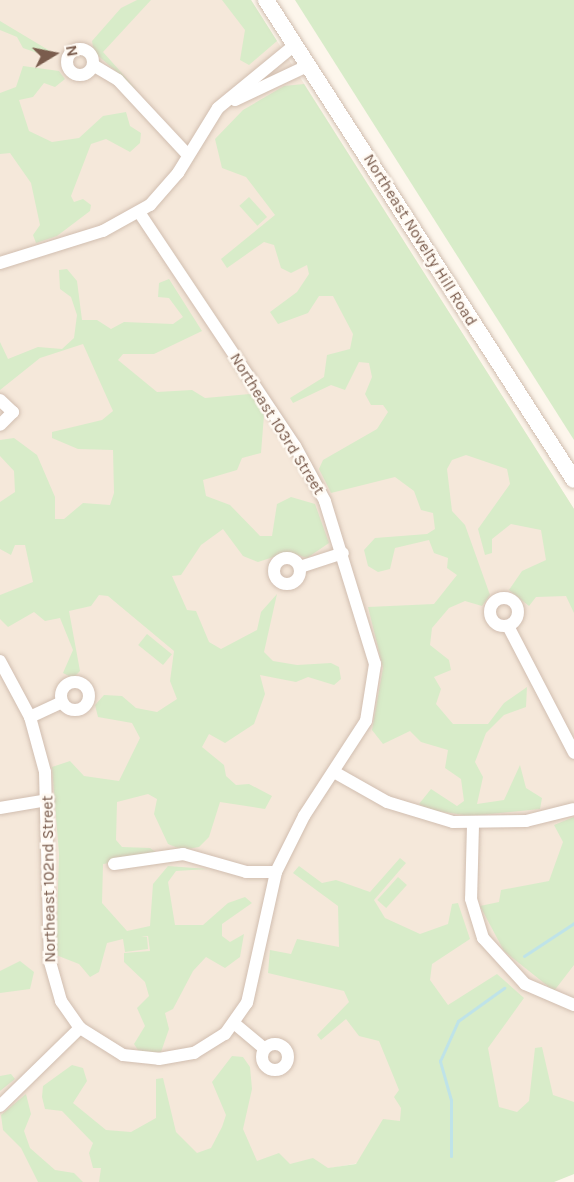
<!DOCTYPE html>
<style>
body{margin:0}
#map{position:relative;width:574px;height:1182px;overflow:hidden;background:#fdf6ec;font-family:Karla,sans-serif}
div>[style]{position:absolute}
.residential>*{inset:0;background:#f5e8da}
.green>*{inset:0;background:#d8ecc9;transform-origin:0 0}
.stream>*{height:3px;margin:-1.5px;padding:0 1.5px;transform-origin:1.5px;border-radius:1.5px;background:#bfe3e8}
.roads{filter:drop-shadow(0 0 2px #d1beb0) drop-shadow(0 0 2px #d1beb0)}
.minor>*{height:12px;margin:-6px;padding:0 6px;transform-origin:6px;border-radius:6px;background:#fff}
.minor>.ring{margin:-6px;padding:0;box-sizing:content-box;background:none;border:12px solid #fff;border-radius:50%}
.secondary>*{height:16px;margin:-8px;padding:0 8px;transform-origin:8px;border-radius:8px;background:#fff}
span{translate:-50% -50%;white-space:nowrap;text-align:center;line-height:1.15;-webkit-text-stroke:5px #fffaf3;paint-order:stroke}
.street-label{font-size:16px;color:#7a5c4d}
.north{position:absolute;left:24px;top:24px;width:60px;height:60px;-webkit-text-stroke:4px #fffaf3;paint-order:stroke;rotate:80deg;font-size:16px;font-weight:700;line-height:24px;text-align:center;color:#7a5c4d}
.north::after{content:'';display:block;margin:auto;width:21px;height:27px;background:#7a5c4d;clip-path:polygon(50% 0,100% 100%,50% 72%,0 100%)}
</style>
<div id="map">
<div class="residential">
<i style="clip-path:polygon(0 0,251px 0,574px 509px,574px 1125px,252px 1182px,0 1182px)"></i>
</div>
<div class="green">
<i style="clip-path:polygon(137px 0,151px 0,103px 52px,137px 90px,94px 52px,92px 41px,121px 8px)"></i>
<i style="clip-path:polygon(222px 0,251px 0,277px 41px,249px 65px,240px 60px,245px 30px)"></i>
<i style="clip-path:polygon(295px 0,574px 0,574px 440px)"></i>
<i style="clip-path:polygon(0 20px,0 21px,55px 54px,52px 58px,23px 48px,17px 37px,0 30px)"></i>
<i style="clip-path:polygon(23px 66px,59px 71px,65px 79px,55px 87px,44px 83px,33px 97px,19px 100px,29px 131px,52px 142px,79px 138px,103px 116px,126px 112px,130px 126px,141px 133px,140px 143px,130px 152px,106px 139px,91px 144px,71px 196px,74px 202px,83px 199px,91px 205px,90px 211px,57px 236px,36px 243px,33px 235px,40px 225px,31px 183px,10px 153px,0 154px,0 93px,16px 87px)"></i>
<i style="clip-path:polygon(304px 84px,574px 509px,574px 613px,566px 596px,536px 597px,529px 606px,509px 590px,522px 571px,546px 560px,541px 530px,511px 524px,492px 539px,492px 553px,485px 555px,478px 529px,510px 484px,507px 469px,466px 455px,452px 460px,447px 469px,452px 511px,465px 525px,490px 595px,482px 606px,465px 601px,449px 608px,432px 628px,430px 645px,449px 660px,451px 670px,434px 677px,441px 689px,436px 704px,453px 724px,488px 724px,504px 703px,527px 687px,526px 707px,504px 715px,486px 733px,475px 762px,483px 777px,477px 804px,504px 800px,520px 765px,526px 788px,542px 798px,540px 809px,470px 816px,431px 810px,419px 804px,431px 789px,457px 806px,464px 801px,461px 779px,445px 768px,448px 750px,421px 742px,410px 731px,383px 744px,372px 730px,383px 668px,368px 607px,434px 604px,457px 575px,447px 568px,448px 558px,434px 553px,429px 540px,395px 548px,390px 569px,378px 572px,368px 566px,364px 550px,375px 538px,427px 534px,435px 529px,433px 513px,421px 510px,414px 491px,395px 477px,331px 493px,319px 469px,323px 460px,377px 429px,388px 412px,383px 405px,371px 405px,365px 394px,372px 377px,369px 363px,359px 362px,345px 390px,331px 385px,293px 403px,290px 398px,324px 377px,327px 355px,350px 349px,353px 334px,333px 296px,319px 296px,308px 313px,278px 324px,270px 312px,297px 292px,309px 274px,307px 265px,291px 273px,281px 268px,274px 245px,264px 242px,227px 268px,221px 259px,275px 215px,246px 177px,222px 168px,215px 139px,243px 110px,284px 86px)"></i>
<i style="left:249px;top:197px;width:27px;height:13px;rotate:48deg"></i>
<i style="clip-path:polygon(67px 269px,77px 281px,82px 320px,97px 320px,111px 329px,124px 322px,173px 324px,183px 317px,169px 298px,158px 297px,159px 283px,169px 279px,202px 331px,154px 354px,123px 354px,118px 360px,157px 392px,192px 390px,205px 398px,250px 394px,264px 415px,261px 453px,242px 458px,237px 470px,203px 480px,206px 496px,230px 505px,260px 536px,272px 536px,277px 504px,291px 497px,315px 504px,329px 543px,307px 558px,289px 552px,258px 562px,243px 556px,223px 529px,201px 545px,181px 575px,172px 576px,187px 610px,196px 611px,209px 642px,221px 649px,257px 630px,261px 612px,277px 594px,264px 652px,273px 661px,297px 665px,331px 663px,339px 667px,341px 679px,334px 685px,308px 677px,296px 682px,260px 675px,265px 694px,254px 724px,225px 743px,209px 734px,202px 747px,224px 765px,226px 776px,236px 785px,249px 784px,272px 796px,265px 809px,220px 802px,209px 837px,199px 847px,183px 850px,168px 844px,154px 814px,157px 799px,148px 794px,117px 802px,116px 840px,122px 847px,150px 848px,160px 855px,103px 864px,102px 903px,127px 931px,150px 926px,153px 884px,168px 866px,208px 869px,176px 871px,168px 882px,175px 925px,203px 925px,228px 903px,245px 897px,252px 903px,222px 924px,222px 936px,230px 942px,244px 934px,240px 957px,225px 968px,206px 957px,193px 971px,173px 1009px,165px 1013px,169px 1029px,161px 1052px,140px 1053px,134px 1044px,145px 1026px,137px 1008px,149px 996px,145px 982px,124px 962px,124px 953px,150px 951px,148px 936px,141px 937px,147px 937px,148px 949px,125px 952px,123px 939px,107px 943px,99px 972px,90px 977px,79px 964px,56px 955px,59px 854px,52px 767px,70px 761px,84px 776px,119px 781px,140px 738px,132px 723px,98px 717px,95px 705px,104px 695px,122px 696px,136px 708px,157px 712px,177px 699px,170px 681px,174px 651px,108px 596px,99px 595px,91px 606px,69px 611px,80px 671px,73px 678px,63px 673px,73px 650px,60px 618px,45px 621px,34px 612px,8px 627px,0 619px,0 595px,33px 582px,25px 545px,15px 545px,11px 555px,0 549px,0 502px,15px 492px,14px 471px,0 456px,0 440px,14px 438px,37px 455px,55px 497px,55px 519px,64px 519px,83px 503px,110px 505px,114px 493px,113px 450px,78px 449px,52px 438px,52px 432px,102px 420px,113px 411px,83px 344px,40px 358px,0 390px,0 342px,8px 359px,38px 347px,62px 349px,74px 338px,77px 315px,71px 297px,60px 289px,59px 270px)"></i>
<i style="left:147px;top:634px;width:32px;height:14px;rotate:39deg"></i>
<i style="clip-path:polygon(574px 817px,574px 965px,554px 991px,504px 951px,480px 906px,499px 902px,501px 890px,549px 881px,563px 842px,554px 825px)"></i>
<i style="clip-path:polygon(400px 858px,406px 863px,374px 900px,385px 918px,420px 934px,448px 924px,452px 904px,458px 903px,470px 939px,432px 964px,430px 980px,448px 1005px,497px 974px,524px 998px,488px 1048px,499px 1107px,517px 1112px,529px 1101px,535px 1048px,542px 1047px,553px 1095px,574px 1102px,574px 1174px,554px 1182px,99px 1182px,101px 1168px,93px 1168px,89px 1153px,93px 1143px,62px 1111px,45px 1109px,42px 1097px,43px 1086px,72px 1065px,83px 1068px,87px 1081px,73px 1103px,106px 1130px,131px 1132px,156px 1118px,156px 1079px,163px 1078px,176px 1132px,197px 1153px,211px 1148px,222px 1127px,226px 1115px,212px 1082px,232px 1056px,243px 1057px,250px 1067px,252px 1089px,243px 1129px,257px 1161px,279px 1153px,290px 1164px,313px 1158px,328px 1168px,356px 1164px,383px 1119px,400px 1121px,401px 1108px,394px 1097px,399px 1090px,379px 1041px,359px 1036px,346px 1019px,321px 1040px,317px 1035px,349px 1002px,344px 991px,268px 973px,270px 950px,291px 954px,297px 939px,339px 947px,338px 906px,293px 873px,299px 866px,322px 883px,336px 880px,370px 892px)"></i>
<i style="left:398px;top:877px;width:12px;height:31px;rotate:42deg"></i>
<i style="clip-path:polygon(20px 961px,34px 972px,30px 989px,0 993px,0 971px)"></i>
<i style="clip-path:polygon(11px 1074px,15px 1079px,0 1091px,0 1076px)"></i>
<i style="clip-path:polygon(26px 1094px,31px 1114px,24px 1131px,30px 1148px,55px 1170px,74px 1173px,83px 1182px,38px 1182px,21px 1148px,3px 1130px,1px 1115px)"></i>
</div>
<div class="stream">
<i style="left:524px;top:956px;width:60px;rotate:-33.4deg"></i>
<i style="left:451px;top:1156px;width:56px;rotate:-90deg"></i>
<i style="left:451px;top:1100px;width:41px;rotate:-105.8deg"></i>
<i style="left:440px;top:1061px;width:44px;rotate:-65.8deg"></i>
<i style="left:458px;top:1021px;width:57px;rotate:-35.7deg"></i>
</div>
<div class="roads">
<div class="minor">
<i class="ring" style="left:67px;top:49px;width:14px;height:14px"></i>
<i style="left:93px;top:65px;width:29px;rotate:31deg"></i>
<i style="left:118px;top:80px;width:101px;rotate:47deg"></i>
<i style="left:235px;top:100px;width:82px;rotate:-25.3deg"></i>
<i style="left:0;top:263px;width:108px;rotate:-17.3deg"></i>
<i style="left:103px;top:231px;width:54px;rotate:-29deg"></i>
<i style="left:150px;top:205px;width:43px;rotate:-48.8deg"></i>
<i style="left:178px;top:173px;width:76px;rotate:-58.4deg"></i>
<i style="left:218px;top:108px;width:101px;rotate:-39.4deg"></i>
<i style="left:0;top:400px;width:18px;rotate:43deg"></i>
<i style="left:13px;top:412px;width:18px;rotate:135deg"></i>
<i class="ring" style="left:274px;top:558px;width:14px;height:14px"></i>
<i style="left:300px;top:567px;width:45px;rotate:-18deg"></i>
<i class="ring" style="left:490px;top:598px;width:16px;height:16px"></i>
<i style="left:508px;top:626px;width:143px;rotate:62.5deg"></i>
<i style="left:0;top:661px;width:64px;rotate:61.8deg"></i>
<i style="left:30px;top:717px;width:57px;rotate:74.7deg"></i>
<i style="left:45px;top:772px;width:190px;rotate:88.5deg"></i>
<i style="left:50px;top:962px;width:41px;rotate:74.2deg"></i>
<i style="left:61px;top:1001px;width:33px;rotate:55deg"></i>
<i style="left:80px;top:1028px;width:51px;rotate:32.1deg"></i>
<i style="left:123px;top:1055px;width:36px;rotate:6deg"></i>
<i style="left:159px;top:1059px;width:36px;rotate:-10deg"></i>
<i style="left:194px;top:1053px;width:36px;rotate:-32deg"></i>
<i style="left:225px;top:1034px;width:38px;rotate:-55deg"></i>
<i style="left:247px;top:1003px;width:134px;rotate:-77.5deg"></i>
<i style="left:276px;top:872px;width:63px;rotate:-63.4deg"></i>
<i style="left:304px;top:816px;width:113px;rotate:-56.9deg"></i>
<i style="left:366px;top:721px;width:58px;rotate:-81deg"></i>
<i style="left:375px;top:664px;width:170px;rotate:-107.1deg"></i>
<i style="left:325px;top:501px;width:63px;rotate:-118.6deg"></i>
<i style="left:295px;top:446px;width:281px;rotate:-123.7deg"></i>
<i class="ring" style="left:61px;top:682px;width:16px;height:16px"></i>
<i style="left:30px;top:717px;width:35px;rotate:-25deg"></i>
<i style="left:334px;top:772px;width:61px;rotate:29.5deg"></i>
<i style="left:387px;top:802px;width:69px;rotate:16.9deg"></i>
<i style="left:453px;top:822px;width:73px;rotate:-0.8deg"></i>
<i style="left:526px;top:821px;width:49px;rotate:-14deg"></i>
<i style="left:0;top:808px;width:49px;rotate:-9.5deg"></i>
<i style="left:473px;top:825px;width:74px;rotate:91.5deg"></i>
<i style="left:471px;top:899px;width:41px;rotate:72.9deg"></i>
<i style="left:483px;top:938px;width:62px;rotate:47.6deg"></i>
<i style="left:525px;top:984px;width:53px;rotate:23.2deg"></i>
<i style="left:114px;top:864px;width:70px;rotate:-8.2deg"></i>
<i style="left:183px;top:854px;width:66px;rotate:15.9deg"></i>
<i style="left:246px;top:872px;width:30px"></i>
<i style="left:235px;top:1024px;width:38px;rotate:40deg"></i>
<i class="ring" style="left:262px;top:1044px;width:14px;height:14px"></i>
<i style="left:0;top:1106px;width:112px;rotate:-44.3deg"></i>
</div>
<div class="secondary">
<i style="left:266px;top:0;width:570px;rotate:57.31deg"></i>
</div>
</div>
<div class="street-label">
<span style="left:420px;top:240px;rotate:58deg">Northeast Novelty Hill Road</span>
<span style="left:277px;top:424px;rotate:58deg">Northeast 103rd Street</span>
<span style="left:49px;top:879px;rotate:-91deg">Northeast 102nd Street</span>
</div>
<div class="north">N</div>
</div>
